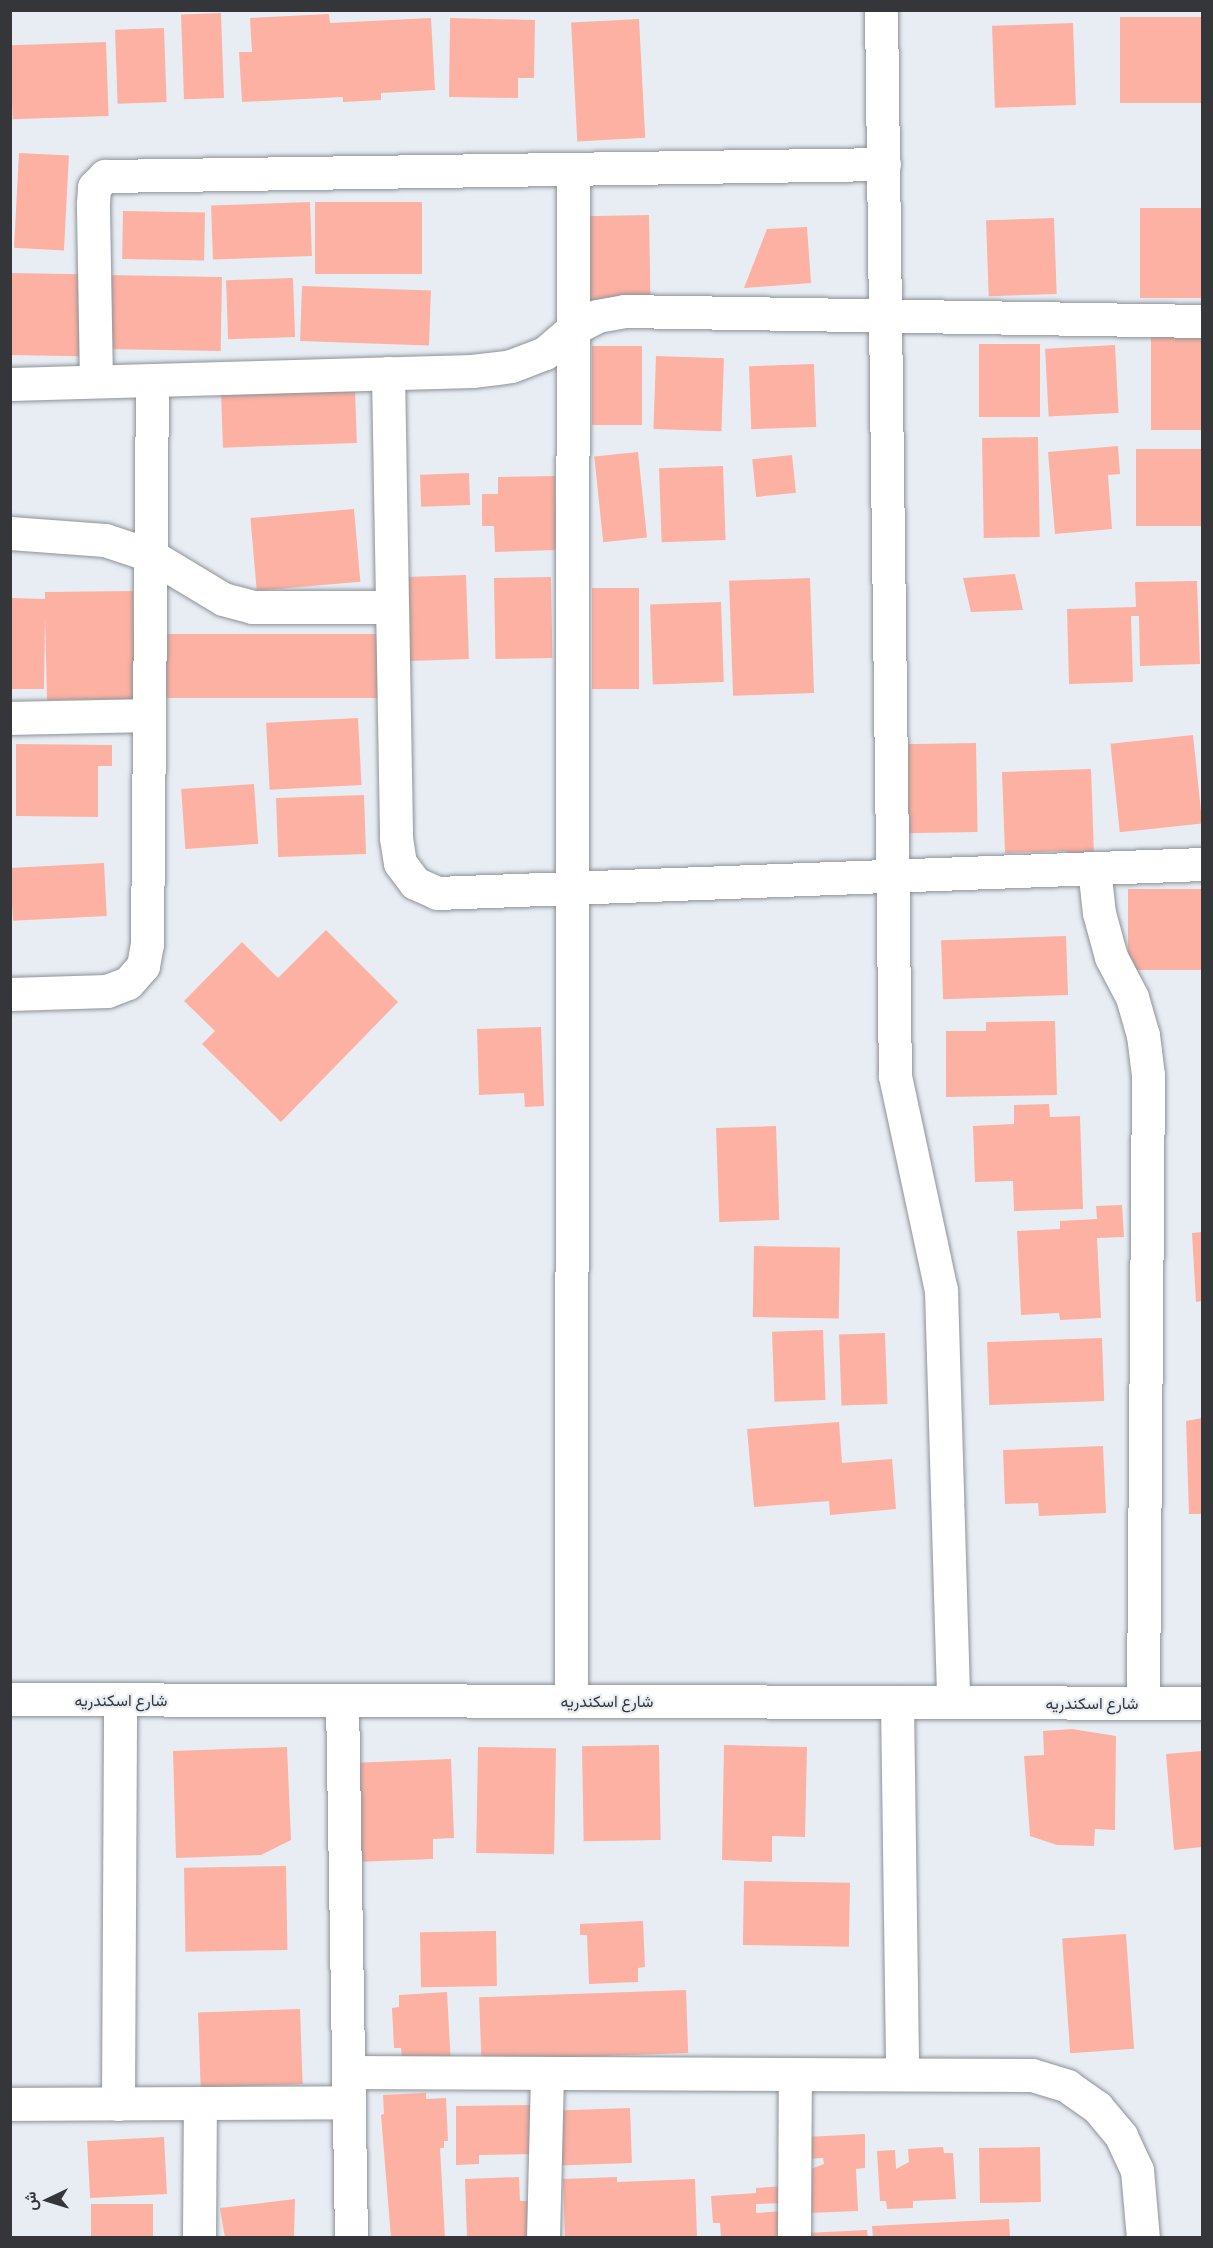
<!DOCTYPE html>
<meta charset="utf-8">
<style>
body{margin:0}
#map{position:relative;width:1213px;height:2248px;overflow:hidden;background:#e8edf4;font-family:"Archivo Narrow",Vazirmatn,sans-serif}
div>[style]{position:absolute}
.building>*{inset:0;background:#fdb1a2;transform-origin:0 0}
.roads{filter:drop-shadow(0 0 2px #8d9298) drop-shadow(0 0 2px #8d9298)}
.minor>*{height:33px;margin:-16.5px;padding:0 16.5px;transform-origin:16.5px;border-radius:16.5px;background:#fff}
span{translate:-50% -50%;white-space:nowrap;text-align:center;line-height:1.15;-webkit-text-stroke:4.5px #e8edf4;paint-order:stroke}
.street-label{font-size:16px;color:#343639}
.frame{position:absolute;inset:0;border:12px solid #343639;pointer-events:none}
.north{position:absolute;left:18px;top:2170px;width:60px;height:60px;-webkit-text-stroke:4px #e8edf4;paint-order:stroke;rotate:266deg;font-size:16px;font-weight:700;line-height:24px;text-align:center;color:#343639}
.north::after{content:'';display:block;margin:auto;width:21px;height:27px;background:#343639;clip-path:polygon(50% 0,100% 100%,50% 72%,0 100%)}
</style>
<div id="map">
<div class="building">
<i style="left:221px;top:13px;width:85px;height:40px;rotate:88deg"></i>
<i style="clip-path:polygon(329px 14px,330px 23px,431px 18px,435px 90px,381px 93px,381px 100px,343px 102px,343px 97px,242px 102px,239px 52px,252px 52px,250px 18px)"></i>
<i style="left:1202px;top:17px;width:86px;height:82px;rotate:90deg"></i>
<i style="clip-path:polygon(450px 18px,535px 20px,534px 78px,518px 78px,518px 98px,449px 97px)"></i>
<i style="left:639px;top:19px;width:119px;height:68px;rotate:87deg"></i>
<i style="left:1073px;top:23px;width:82px;height:81px;rotate:88deg"></i>
<i style="left:164px;top:28px;width:74px;height:49px;rotate:88deg"></i>
<i style="left:106px;top:42px;width:74px;height:96px;rotate:88deg"></i>
<i style="left:19px;top:153px;width:50px;height:95px;rotate:3deg"></i>
<i style="left:310px;top:202px;width:54px;height:99px;rotate:88deg"></i>
<i style="left:422px;top:202px;width:72px;height:107px;rotate:90deg"></i>
<i style="left:1202px;top:208px;width:90px;height:62px;rotate:90deg"></i>
<i style="left:123px;top:211px;width:82px;height:48px;rotate:1deg"></i>
<i style="left:649px;top:215px;width:91px;height:66px;rotate:89deg"></i>
<i style="left:1054px;top:218px;width:76px;height:68px;rotate:88deg"></i>
<i style="clip-path:polygon(807px 227px,811px 283px,744px 288px,767px 229px)"></i>
<i style="left:10px;top:273px;width:71px;height:82px;rotate:1deg"></i>
<i style="left:105px;top:275px;width:117px;height:74px;rotate:1deg"></i>
<i style="left:293px;top:278px;width:59px;height:67px;rotate:88deg"></i>
<i style="left:302px;top:286px;width:129px;height:55px;rotate:2deg"></i>
<i style="left:1202px;top:333px;width:97px;height:51px;rotate:90deg"></i>
<i style="left:1040px;top:344px;width:73px;height:61px;rotate:90deg"></i>
<i style="left:1115px;top:345px;width:68px;height:70px;rotate:87deg"></i>
<i style="left:642px;top:346px;width:79px;height:50px;rotate:90deg"></i>
<i style="left:656px;top:356px;width:68px;height:73px;rotate:2deg"></i>
<i style="left:814px;top:364px;width:63px;height:65px;rotate:88deg"></i>
<i style="left:355px;top:389px;width:54px;height:134px;rotate:88deg"></i>
<i style="left:1038px;top:437px;width:100px;height:56px;rotate:89deg"></i>
<i style="clip-path:polygon(1118px 446px,1120px 474px,1108px 475px,1112px 529px,1055px 534px,1048px 452px)"></i>
<i style="left:1202px;top:449px;width:77px;height:66px;rotate:90deg"></i>
<i style="left:638px;top:452px;width:86px;height:44px;rotate:84deg"></i>
<i style="left:792px;top:455px;width:38px;height:40px;rotate:84deg"></i>
<i style="left:723px;top:466px;width:74px;height:64px;rotate:88deg"></i>
<i style="left:469px;top:473px;width:32px;height:49px;rotate:88deg"></i>
<i style="clip-path:polygon(555px 476px,557px 550px,495px 552px,494px 526px,482px 526px,482px 494px,498px 494px,498px 477px)"></i>
<i style="left:354px;top:509px;width:73px;height:104px;rotate:85deg"></i>
<i style="clip-path:polygon(1015px 574px,1023px 610px,971px 612px,963px 578px)"></i>
<i style="left:466px;top:575px;width:84px;height:67px;rotate:88deg"></i>
<i style="left:551px;top:577px;width:81px;height:57px;rotate:89deg"></i>
<i style="left:810px;top:578px;width:115px;height:81px;rotate:88deg"></i>
<i style="clip-path:polygon(1197px 581px,1200px 664px,1140px 666px,1139px 616px,1131px 616px,1133px 682px,1069px 684px,1067px 609px,1136px 607px,1135px 582px)"></i>
<i style="left:592px;top:588px;width:47px;height:101px"></i>
<i style="clip-path:polygon(133px 591px,135px 699px,47px 700px,45px 616px,44px 689px,10px 689px,10px 598px,45px 599px,45px 592px)"></i>
<i style="left:721px;top:602px;width:80px;height:71px;rotate:88deg"></i>
<i style="left:157px;top:634px;width:225px;height:64px"></i>
<i style="left:358px;top:718px;width:67px;height:92px;rotate:87deg"></i>
<i style="left:1193px;top:735px;width:89px;height:83px;rotate:84deg"></i>
<i style="left:976px;top:743px;width:89px;height:75px;rotate:89deg"></i>
<i style="clip-path:polygon(16px 744px,112px 745px,112px 766px,98px 766px,98px 817px,16px 816px)"></i>
<i style="clip-path:polygon(1091px 769px,1094px 856px,1067px 857px,1067px 851px,1005px 853px,1002px 772px)"></i>
<i style="left:254px;top:784px;width:60px;height:73px;rotate:86deg"></i>
<i style="left:364px;top:795px;width:59px;height:88px;rotate:88deg"></i>
<i style="left:104px;top:863px;width:53px;height:94px;rotate:87deg"></i>
<i style="left:1202px;top:889px;width:81px;height:74px;rotate:90deg"></i>
<i style="clip-path:polygon(326px 930px,398px 1002px,281px 1122px,202px 1044px,215px 1031px,184px 1001px,242px 942px,278px 978px)"></i>
<i style="left:1066px;top:936px;width:59px;height:125px;rotate:88deg"></i>
<i style="clip-path:polygon(1055px 1021px,1057px 1095px,946px 1097px,946px 1031px,986px 1031px,986px 1022px)"></i>
<i style="clip-path:polygon(541px 1027px,544px 1106px,525px 1107px,524px 1093px,479px 1095px,477px 1029px)"></i>
<i style="clip-path:polygon(1049px 1104px,1050px 1117px,1080px 1116px,1083px 1209px,1014px 1211px,1013px 1181px,975px 1182px,973px 1126px,1014px 1124px,1014px 1105px)"></i>
<i style="left:776px;top:1126px;width:94px;height:60px;rotate:88deg"></i>
<i style="clip-path:polygon(1122px 1205px,1124px 1237px,1097px 1238px,1101px 1318px,1060px 1320px,1059px 1313px,1021px 1315px,1017px 1231px,1060px 1229px,1060px 1221px,1097px 1219px,1096px 1206px)"></i>
<i style="clip-path:polygon(1202px 1232px,1202px 1301px,1196px 1302px,1192px 1233px)"></i>
<i style="left:754px;top:1246px;width:86px;height:71px;rotate:1deg"></i>
<i style="left:823px;top:1330px;width:70px;height:51px;rotate:88deg"></i>
<i style="left:885px;top:1333px;width:71px;height:46px;rotate:88deg"></i>
<i style="left:1102px;top:1338px;width:63px;height:115px;rotate:88deg"></i>
<i style="clip-path:polygon(1202px 1418px,1202px 1514px,1189px 1514px,1186px 1421px)"></i>
<i style="clip-path:polygon(839px 1422px,842px 1463px,892px 1459px,896px 1509px,830px 1515px,829px 1501px,754px 1507px,747px 1429px)"></i>
<i style="clip-path:polygon(1103px 1446px,1106px 1513px,1039px 1516px,1038px 1503px,1005px 1504px,1003px 1450px)"></i>
<i style="clip-path:polygon(1072px 1729px,1116px 1736px,1115px 1830px,1095px 1829px,1094px 1846px,1057px 1845px,1030px 1836px,1024px 1756px,1044px 1755px,1043px 1731px)"></i>
<i style="left:659px;top:1745px;width:95px;height:77px;rotate:89deg"></i>
<i style="clip-path:polygon(724px 1745px,807px 1747px,805px 1837px,772px 1836px,772px 1862px,722px 1860px)"></i>
<i style="clip-path:polygon(287px 1747px,291px 1840px,261px 1855px,176px 1858px,173px 1751px)"></i>
<i style="left:478px;top:1747px;width:78px;height:106px;rotate:1deg"></i>
<i style="clip-path:polygon(1202px 1751px,1202px 1847px,1174px 1850px,1166px 1754px)"></i>
<i style="clip-path:polygon(451px 1759px,454px 1838px,433px 1839px,433px 1859px,354px 1862px,350px 1763px)"></i>
<i style="left:286px;top:1866px;width:84px;height:102px;rotate:89deg"></i>
<i style="left:744px;top:1881px;width:106px;height:64px;rotate:1deg"></i>
<i style="clip-path:polygon(643px 1921px,645px 1967px,638px 1968px,638px 1982px,589px 1984px,587px 1935px,580px 1935px,580px 1924px)"></i>
<i style="left:496px;top:1931px;width:55px;height:76px;rotate:89deg"></i>
<i style="left:1126px;top:1934px;width:115px;height:64px;rotate:86deg"></i>
<i style="left:686px;top:1990px;width:63px;height:207px;rotate:88deg"></i>
<i style="clip-path:polygon(447px 1992px,451px 2066px,403px 2068px,401px 2048px,394px 2048px,392px 2008px,399px 2007px,399px 1995px)"></i>
<i style="left:300px;top:2009px;width:75px;height:102px;rotate:88deg"></i>
<i style="clip-path:polygon(426px 2093px,426px 2099px,446px 2098px,448px 2141px,444px 2141px,444px 2148px,440px 2148px,445px 2238px,391px 2238px,381px 2115px,384px 2114px,383px 2095px)"></i>
<i style="clip-path:polygon(530px 2105px,531px 2154px,479px 2155px,479px 2164px,456px 2165px,456px 2106px)"></i>
<i style="left:630px;top:2108px;width:55px;height:73px;rotate:88deg"></i>
<i style="clip-path:polygon(865px 2134px,865px 2168px,856px 2169px,858px 2211px,809px 2213px,808px 2170px,824px 2164px,823px 2158px,807px 2159px,806px 2137px)"></i>
<i style="left:164px;top:2137px;width:57px;height:77px;rotate:87deg"></i>
<i style="clip-path:polygon(943px 2147px,944px 2153px,953px 2153px,956px 2199px,913px 2201px,913px 2208px,887px 2209px,886px 2201px,880px 2201px,877px 2151px,895px 2150px,896px 2169px,909px 2162px,908px 2149px)"></i>
<i style="left:1040px;top:2147px;width:55px;height:61px;rotate:89deg"></i>
<i style="clip-path:polygon(519px 2177px,520px 2201px,530px 2201px,531px 2238px,467px 2238px,465px 2179px)"></i>
<i style="clip-path:polygon(617px 2177px,617px 2182px,695px 2179px,697px 2238px,565px 2238px,563px 2179px)"></i>
<i style="clip-path:polygon(784px 2186px,784px 2203px,756px 2204px,756px 2213px,785px 2211px,787px 2238px,721px 2238px,720px 2223px,713px 2223px,711px 2196px,756px 2193px,756px 2188px)"></i>
<i style="clip-path:polygon(295px 2199px,294px 2238px,225px 2238px,220px 2208px)"></i>
<i style="left:153px;top:2204px;width:34px;height:62px;rotate:90deg"></i>
<i style="clip-path:polygon(1009px 2219px,1010px 2238px,873px 2238px,872px 2226px)"></i>
<i style="clip-path:polygon(867px 2230px,868px 2238px,807px 2238px,807px 2233px)"></i>
</div>
<div class="roads">
<div class="minor">
<i style="left:881px;top:10px;width:1066px;rotate:89.25deg"></i>
<i style="left:895px;top:1076px;width:219px;rotate:77.9deg"></i>
<i style="left:941px;top:1290px;width:412px;rotate:88.3deg"></i>
<i style="left:388px;top:373px;width:465px;rotate:89deg"></i>
<i style="left:396px;top:838px;width:25px;rotate:81deg"></i>
<i style="left:400px;top:863px;width:25px;rotate:53deg"></i>
<i style="left:415px;top:883px;width:24px;rotate:24deg"></i>
<i style="left:437px;top:893px;width:766px;rotate:-2.17deg"></i>
<i style="left:96px;top:381px;width:178px;rotate:-91deg"></i>
<i style="left:93px;top:203px;width:16px;rotate:-86deg"></i>
<i style="left:94px;top:187px;width:16px;rotate:-45deg"></i>
<i style="left:105px;top:176px;width:779px;rotate:-0.88deg"></i>
<i style="left:10px;top:384px;width:462px;rotate:-1.6deg"></i>
<i style="left:472px;top:371px;width:39px;rotate:-7deg"></i>
<i style="left:511px;top:366px;width:36px;rotate:-21deg"></i>
<i style="left:545px;top:353px;width:37px;rotate:-41deg"></i>
<i style="left:573px;top:329px;width:27px;rotate:-28deg"></i>
<i style="left:597px;top:316px;width:27px;rotate:-10deg"></i>
<i style="left:624px;top:311px;width:578px;rotate:0.99deg"></i>
<i style="left:10px;top:533px;width:95px;rotate:4.2deg"></i>
<i style="left:105px;top:540px;width:47px;rotate:18.4deg"></i>
<i style="left:150px;top:555px;width:85px;rotate:31.1deg"></i>
<i style="left:223px;top:599px;width:30px;rotate:15deg"></i>
<i style="left:252px;top:607px;width:139px"></i>
<i style="left:10px;top:718px;width:138px;rotate:-1.2deg"></i>
<i style="left:1094px;top:868px;width:45px;rotate:83.7deg"></i>
<i style="left:1099px;top:913px;width:46px;rotate:74.7deg"></i>
<i style="left:1111px;top:957px;width:45px;rotate:62.3deg"></i>
<i style="left:1132px;top:997px;width:40px;rotate:74deg"></i>
<i style="left:1143px;top:1035px;width:40px;rotate:82.9deg"></i>
<i style="left:1148px;top:1075px;width:628px;rotate:90.46deg"></i>
<i style="left:10px;top:994px;width:97px;rotate:-1.8deg"></i>
<i style="left:107px;top:991px;width:22px;rotate:-21deg"></i>
<i style="left:128px;top:983px;width:23px;rotate:-49deg"></i>
<i style="left:143px;top:966px;width:22px;rotate:-80deg"></i>
<i style="left:147px;top:944px;width:564px;rotate:-89.49deg"></i>
<i style="left:10px;top:1699px;width:1192px;rotate:0.19deg"></i>
<i style="left:342px;top:1700px;width:538px;rotate:89.04deg"></i>
<i style="left:571px;top:1701px;width:1529px;rotate:-89.93deg"></i>
<i style="left:897px;top:1702px;width:370px;rotate:89.2deg"></i>
<i style="left:348px;top:2072px;width:684px;rotate:0.25deg"></i>
<i style="left:1032px;top:2075px;width:37px;rotate:17deg"></i>
<i style="left:1067px;top:2086px;width:37px;rotate:35deg"></i>
<i style="left:1097px;top:2107px;width:38px;rotate:50deg"></i>
<i style="left:1121px;top:2136px;width:38px;rotate:65deg"></i>
<i style="left:1137px;top:2170px;width:68px;rotate:85deg"></i>
<i style="left:10px;top:2104px;width:339px;rotate:-0.3deg"></i>
<i style="left:118px;top:2104px;width:404px;rotate:-89.7deg"></i>
<i style="left:199px;top:2238px;width:135px;rotate:-89.6deg"></i>
<i style="left:543px;top:2238px;width:165px;rotate:-88.6deg"></i>
<i style="left:794px;top:2238px;width:164px;rotate:-89.7deg"></i>
</div>
</div>
<div class="street-label">
<span style="left:121px;top:1700px">شارع اسكندريه</span>
<span style="left:607px;top:1701px">شارع اسكندريه</span>
<span style="left:1092px;top:1703px">شارع اسكندريه</span>
</div>
<div class="frame"></div>
<div class="north">ش</div>
</div>
